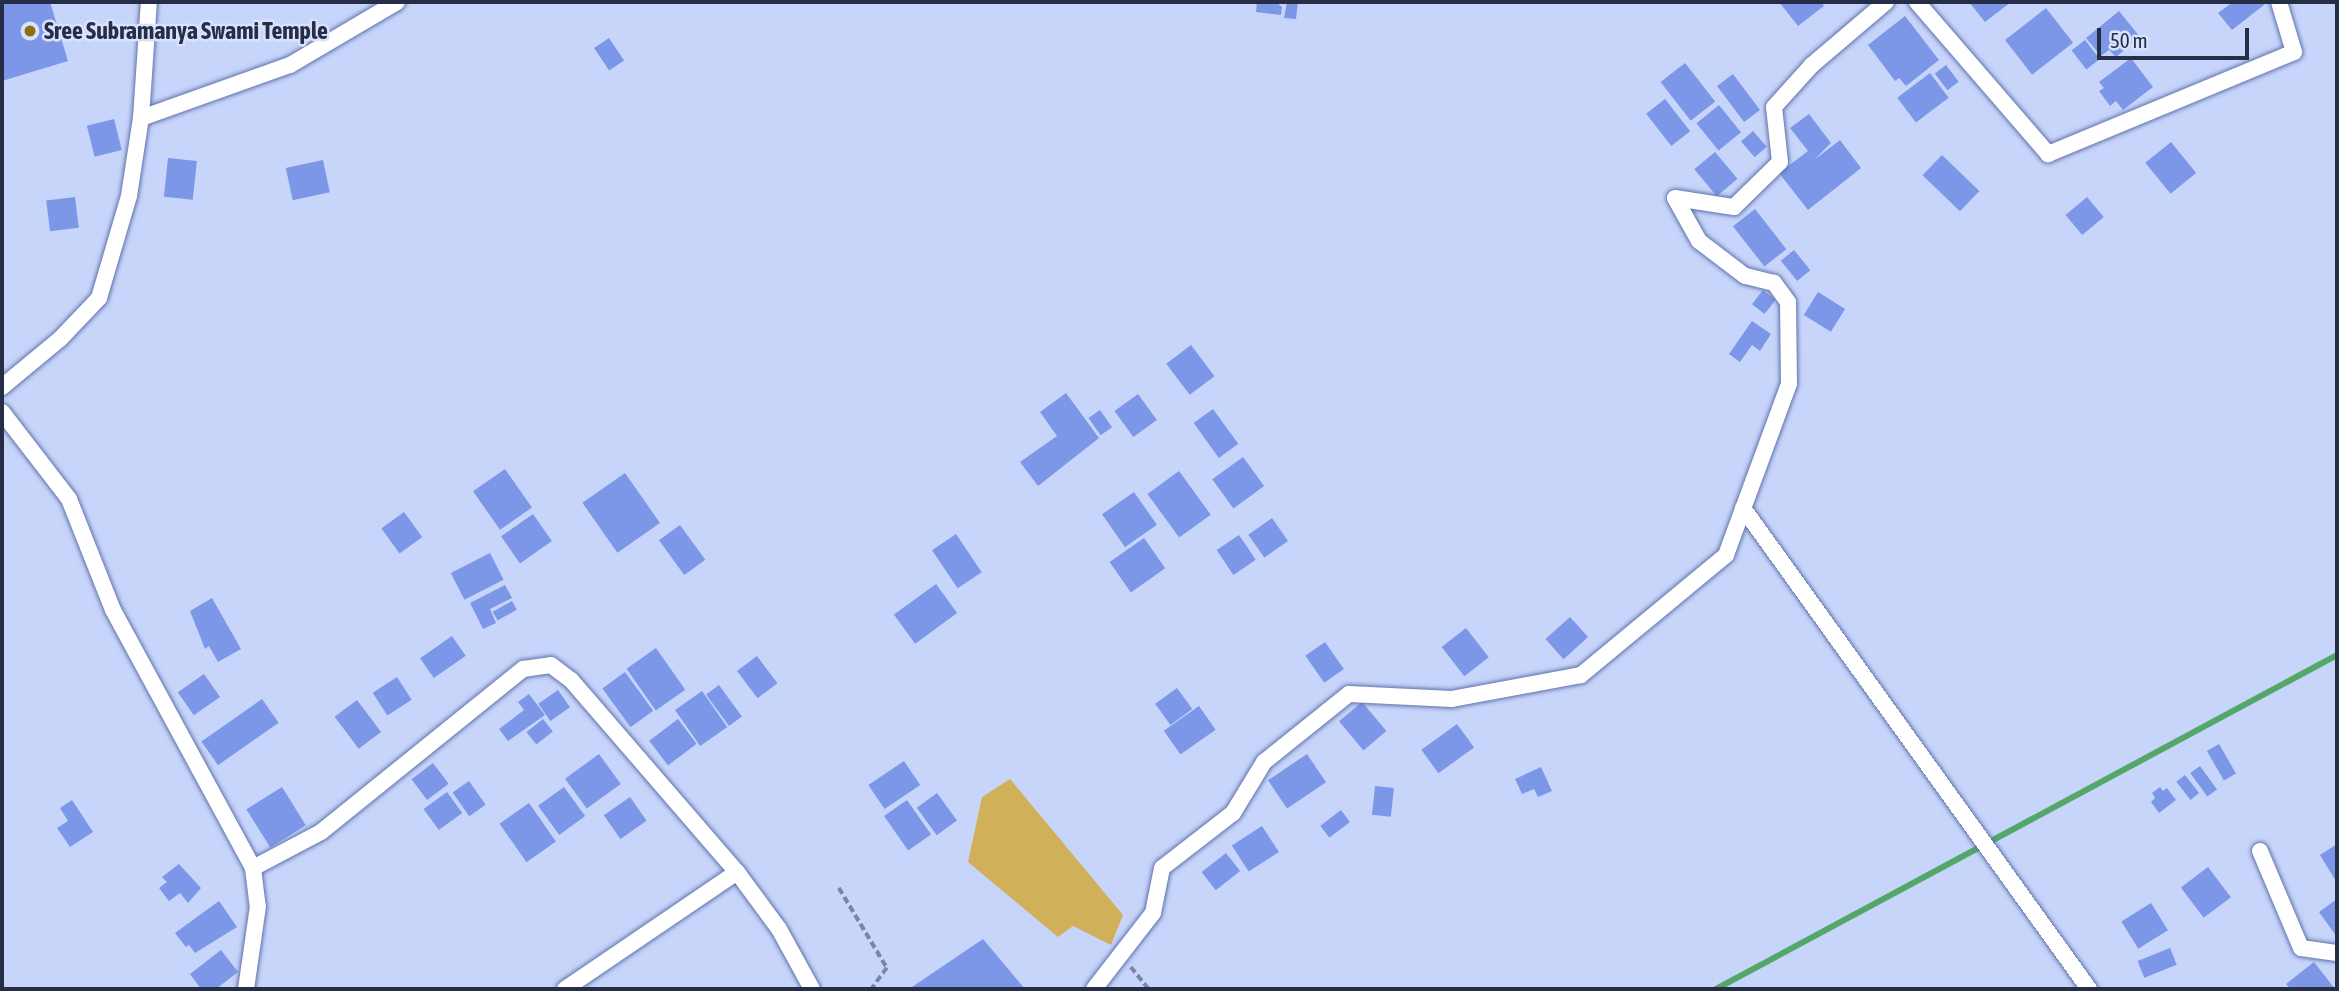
<!DOCTYPE html>
<style>
body{margin:0}
#map{position:relative;width:2339px;height:991px;overflow:hidden;background:#c7d5fb;font-family:"Asap Condensed",sans-serif}
div>[style]{position:absolute}
.green>*{inset:0;background:#d0b15a}
.stream>*{height:6px;margin:-3px;padding:0 3px;transform-origin:3px;border-radius:3px;background:#53a768}
.building>*{inset:0;background:#7d97e8;transform-origin:0 0}
.path>*{height:3.5px;margin-top:-1.75px;transform-origin:0;background:repeating-linear-gradient(90deg,#7b86a6 0 7px,transparent 0 10.5px)}
.roads{filter:drop-shadow(0 0 2px #6072ab) drop-shadow(0 0 2px #6072ab)}
.street>*{height:16px;margin:-8px;padding:0 8px;transform-origin:8px;border-radius:8px;background:#fff}
.dots>*{width:19px;height:19px;translate:-50% -50%;box-sizing:border-box;border:4px solid #d9e2fc;border-radius:50%}
span{translate:-50% -50%;white-space:nowrap;text-align:center;line-height:1.15;-webkit-text-stroke:5px #d9e2fc;paint-order:stroke}
.poi-label{font-size:24px;color:#262e47;font-weight:700}
.left{translate:0 -50%;text-align:left}
.frame{position:absolute;inset:0;border:4px solid #262e47;pointer-events:none}
.scale{position:absolute;left:2097px;top:28px;width:152px;height:32px;box-sizing:border-box;border:4px solid #262e47;border-top:0;padding-left:9px;font-size:21px;line-height:24px;white-space:nowrap;color:#262e47;-webkit-text-stroke:5px #d9e2fc;paint-order:stroke}
</style>
<div id="map">
<div class="green">
<i style="clip-path:polygon(1010px 779px,1123px 915px,1111px 945px,1073px 926px,1058px 937px,968px 862px,982px 797px)"></i>
</div>
<div class="stream">
<i style="left:1716px;top:989px;width:705px;rotate:-28.27deg"></i>
</div>
<div class="building">
<i style="clip-path:polygon(2px 2px,50px 2px,68px 61px,2px 81px)"></i>
<i style="clip-path:polygon(1257px 2px,1277px 3px,1282px 7px,1281px 15px,1256px 12px)"></i>
<i style="clip-path:polygon(1287px 2px,1298px 2px,1296px 19px,1284px 18px)"></i>
<i style="clip-path:polygon(1779px 2px,1821px 2px,1824px 6px,1798px 26px)"></i>
<i style="clip-path:polygon(1969px 2px,2011px 2px,1985px 22px)"></i>
<i style="clip-path:polygon(2233px 2px,2262px 2px,2264px 5px,2232px 30px,2218px 13px)"></i>
<i style="left:2046px;top:8px;width:44px;height:52px;rotate:52deg"></i>
<i style="clip-path:polygon(2119px 11px,2140px 37px,2116px 57px,2109px 50px,2101px 56px,2086px 38px)"></i>
<i style="clip-path:polygon(1905px 16px,1939px 60px,1906px 86px,1899px 78px,1895px 81px,1868px 45px)"></i>
<i style="left:609px;top:38px;width:27px;height:18px;rotate:56deg"></i>
<i style="left:2085px;top:40px;width:24px;height:17px;rotate:52deg"></i>
<i style="clip-path:polygon(2131px 58px,2153px 87px,2123px 110px,2116px 101px,2110px 106px,2099px 91px,2104px 88px,2099px 82px)"></i>
<i style="left:1685px;top:63px;width:49px;height:31px;rotate:52deg"></i>
<i style="left:1946px;top:65px;width:21px;height:14px;rotate:53deg"></i>
<i style="left:1930px;top:73px;width:31px;height:41px;rotate:53deg"></i>
<i style="left:1733px;top:74px;width:45px;height:20px;rotate:53deg"></i>
<i style="left:1665px;top:99px;width:41px;height:24px;rotate:52deg"></i>
<i style="left:1719px;top:105px;width:35px;height:29px;rotate:51deg"></i>
<i style="clip-path:polygon(1809px 114px,1831px 143px,1814px 160px,1840px 140px,1861px 168px,1808px 210px,1779px 173px,1808px 151px,1790px 128px)"></i>
<i style="left:114px;top:119px;width:32px;height:28px;rotate:76deg"></i>
<i style="left:1753px;top:131px;width:21px;height:16px;rotate:49deg"></i>
<i style="left:2171px;top:142px;width:40px;height:33px;rotate:51deg"></i>
<i style="left:1715px;top:152px;width:35px;height:27px;rotate:50deg"></i>
<i style="left:1942px;top:155px;width:52px;height:28px;rotate:44deg"></i>
<i style="left:168px;top:158px;width:29px;height:39px;rotate:6deg"></i>
<i style="left:323px;top:160px;width:33px;height:38px;rotate:78deg"></i>
<i style="left:75px;top:197px;width:31px;height:29px;rotate:83deg"></i>
<i style="left:2087px;top:197px;width:26px;height:28px;rotate:50deg"></i>
<i style="left:1755px;top:209px;width:51px;height:28px;rotate:52deg"></i>
<i style="left:1794px;top:250px;width:26px;height:17px;rotate:51deg"></i>
<i style="left:1763px;top:290px;width:16px;height:18px;rotate:38deg"></i>
<i style="left:1818px;top:292px;width:32px;height:27px;rotate:32deg"></i>
<i style="clip-path:polygon(1752px 321px,1771px 334px,1760px 351px,1752px 345px,1740px 362px,1729px 354px)"></i>
<i style="left:1191px;top:345px;width:39px;height:31px;rotate:53deg"></i>
<i style="clip-path:polygon(1066px 393px,1099px 438px,1038px 486px,1020px 462px,1057px 436px,1040px 412px)"></i>
<i style="left:1138px;top:394px;width:32px;height:29px;rotate:54deg"></i>
<i style="left:1213px;top:409px;width:43px;height:24px;rotate:54deg"></i>
<i style="left:1100px;top:410px;width:21px;height:14px;rotate:55deg"></i>
<i style="left:1243px;top:457px;width:36px;height:38px;rotate:54deg"></i>
<i style="left:505px;top:469px;width:47px;height:39px;rotate:55deg"></i>
<i style="left:1179px;top:471px;width:54px;height:39px;rotate:54deg"></i>
<i style="left:625px;top:473px;width:61px;height:52px;rotate:55deg"></i>
<i style="left:1134px;top:492px;width:40px;height:39px;rotate:55deg"></i>
<i style="left:404px;top:512px;width:31px;height:28px;rotate:54deg"></i>
<i style="left:533px;top:514px;width:33px;height:39px;rotate:55deg"></i>
<i style="left:1272px;top:518px;width:28px;height:29px;rotate:55deg"></i>
<i style="left:680px;top:525px;width:43px;height:26px;rotate:54deg"></i>
<i style="left:956px;top:534px;width:46px;height:29px;rotate:56deg"></i>
<i style="left:1239px;top:535px;width:30px;height:27px;rotate:56deg"></i>
<i style="left:1144px;top:538px;width:37px;height:42px;rotate:55deg"></i>
<i style="left:490px;top:553px;width:30px;height:44px;rotate:63deg"></i>
<i style="left:936px;top:584px;width:36px;height:52px;rotate:54deg"></i>
<i style="clip-path:polygon(505px 585px,512px 598px,490px 609px,496px 623px,483px 629px,470px 603px)"></i>
<i style="clip-path:polygon(212px 598px,241px 649px,218px 662px,209px 646px,205px 649px,190px 611px)"></i>
<i style="left:512px;top:601px;width:10px;height:22px;rotate:61deg"></i>
<i style="left:1570px;top:617px;width:27px;height:33px;rotate:48deg"></i>
<i style="left:1466px;top:628px;width:37px;height:31px;rotate:52deg"></i>
<i style="left:452px;top:636px;width:24px;height:39px;rotate:55deg"></i>
<i style="left:1325px;top:642px;width:33px;height:24px;rotate:55deg"></i>
<i style="left:656px;top:648px;width:51px;height:36px;rotate:55deg"></i>
<i style="left:757px;top:656px;width:34px;height:25px;rotate:53deg"></i>
<i style="left:625px;top:672px;width:48px;height:28px;rotate:54deg"></i>
<i style="left:204px;top:674px;width:28px;height:32px;rotate:55deg"></i>
<i style="left:397px;top:677px;width:27px;height:29px;rotate:57deg"></i>
<i style="left:719px;top:685px;width:39px;height:16px;rotate:54deg"></i>
<i style="left:1177px;top:688px;width:26px;height:27px;rotate:54deg"></i>
<i style="left:558px;top:690px;width:21px;height:24px;rotate:55deg"></i>
<i style="left:702px;top:691px;width:44px;height:33px;rotate:55deg"></i>
<i style="clip-path:polygon(529px 694px,545px 715px,508px 741px,499px 729px,524px 710px,518px 702px)"></i>
<i style="left:262px;top:699px;width:29px;height:74px;rotate:55deg"></i>
<i style="left:357px;top:700px;width:40px;height:28px;rotate:53deg"></i>
<i style="left:1362px;top:702px;width:38px;height:30px;rotate:50deg"></i>
<i style="left:1199px;top:706px;width:29px;height:43px;rotate:55deg"></i>
<i style="left:543px;top:719px;width:16px;height:21px;rotate:52deg"></i>
<i style="left:678px;top:719px;width:31px;height:36px;rotate:53deg"></i>
<i style="left:1457px;top:724px;width:29px;height:44px;rotate:54deg"></i>
<i style="left:2219px;top:744px;width:34px;height:14px;rotate:60deg"></i>
<i style="left:599px;top:754px;width:37px;height:42px;rotate:54deg"></i>
<i style="left:1307px;top:754px;width:34px;height:47px;rotate:56deg"></i>
<i style="left:904px;top:761px;width:29px;height:43px;rotate:56deg"></i>
<i style="left:433px;top:763px;width:26px;height:27px;rotate:53deg"></i>
<i style="left:2200px;top:766px;width:29px;height:12px;rotate:54deg"></i>
<i style="clip-path:polygon(1541px 767px,1552px 791px,1538px 797px,1534px 789px,1522px 794px,1515px 779px)"></i>
<i style="left:2185px;top:775px;width:23px;height:11px;rotate:52deg"></i>
<i style="left:469px;top:781px;width:29px;height:20px;rotate:55deg"></i>
<i style="left:1375px;top:786px;width:19px;height:29px;rotate:6deg"></i>
<i style="left:282px;top:787px;width:45px;height:42px;rotate:58deg"></i>
<i style="left:564px;top:787px;width:36px;height:32px;rotate:54deg"></i>
<i style="clip-path:polygon(2160px 787px,2163px 791px,2167px 788px,2176px 800px,2159px 813px,2151px 802px,2155px 798px,2152px 793px)"></i>
<i style="left:447px;top:792px;width:26px;height:29px;rotate:54deg"></i>
<i style="left:937px;top:793px;width:34px;height:25px;rotate:54deg"></i>
<i style="left:630px;top:797px;width:29px;height:32px;rotate:55deg"></i>
<i style="clip-path:polygon(72px 800px,93px 832px,70px 847px,57px 828px,68px 821px,60px 808px)"></i>
<i style="left:907px;top:800px;width:42px;height:28px;rotate:55deg"></i>
<i style="left:529px;top:803px;width:47px;height:36px;rotate:55deg"></i>
<i style="left:1341px;top:810px;width:15px;height:26px;rotate:53deg"></i>
<i style="left:1262px;top:826px;width:31px;height:36px;rotate:57deg"></i>
<i style="clip-path:polygon(2337px 844px,2337px 883px,2320px 855px)"></i>
<i style="left:1226px;top:853px;width:23px;height:31px;rotate:52deg"></i>
<i style="clip-path:polygon(179px 864px,201px 888px,188px 903px,180px 893px,169px 901px,159px 888px,167px 882px,162px 877px)"></i>
<i style="left:2208px;top:867px;width:38px;height:34px;rotate:53deg"></i>
<i style="clip-path:polygon(2337px 899px,2337px 937px,2319px 912px)"></i>
<i style="clip-path:polygon(219px 901px,237px 927px,195px 953px,189px 945px,186px 947px,175px 933px)"></i>
<i style="left:2151px;top:903px;width:32px;height:35px;rotate:58deg"></i>
<i style="clip-path:polygon(983px 939px,1025px 989px,909px 989px)"></i>
<i style="left:2170px;top:948px;width:18px;height:35px;rotate:68deg"></i>
<i style="clip-path:polygon(221px 950px,238px 972px,216px 989px,201px 989px,190px 974px)"></i>
<i style="clip-path:polygon(2314px 962px,2335px 989px,2291px 989px,2286px 984px)"></i>
</div>
<div class="path">
<i style="left:839px;top:888px;width:93px;rotate:59deg"></i>
<i style="left:887px;top:968px;width:26px;rotate:126deg"></i>
<i style="left:1131px;top:967px;width:28px;rotate:51deg"></i>
</div>
<div class="roads">
<div class="street">
<i style="left:1917px;top:2px;width:201px;rotate:49.2deg"></i>
<i style="left:2048px;top:154px;width:266px;rotate:-22.5deg"></i>
<i style="left:2294px;top:52px;width:52px;rotate:-106.7deg"></i>
<i style="left:141px;top:118px;width:116px;rotate:-86.1deg"></i>
<i style="left:2px;top:387px;width:75px;rotate:-39.6deg"></i>
<i style="left:60px;top:339px;width:57px;rotate:-46.4deg"></i>
<i style="left:99px;top:298px;width:106px;rotate:-73.6deg"></i>
<i style="left:129px;top:196px;width:79px;rotate:-81.3deg"></i>
<i style="left:141px;top:118px;width:158px;rotate:-19.6deg"></i>
<i style="left:290px;top:65px;width:124px;rotate:-30.5deg"></i>
<i style="left:2px;top:412px;width:110px;rotate:52.4deg"></i>
<i style="left:69px;top:499px;width:119px;rotate:68.4deg"></i>
<i style="left:113px;top:610px;width:294px;rotate:61.5deg"></i>
<i style="left:253px;top:868px;width:38px;rotate:83deg"></i>
<i style="left:258px;top:906px;width:84px;rotate:98.2deg"></i>
<i style="left:1743px;top:508px;width:593px;rotate:54.27deg"></i>
<i style="left:2260px;top:851px;width:105px;rotate:67.1deg"></i>
<i style="left:2301px;top:948px;width:36px;rotate:8deg"></i>
<i style="left:253px;top:868px;width:77px;rotate:-27.9deg"></i>
<i style="left:321px;top:832px;width:260px;rotate:-38.9deg"></i>
<i style="left:523px;top:669px;width:28px;rotate:-8deg"></i>
<i style="left:551px;top:665px;width:25px;rotate:37deg"></i>
<i style="left:571px;top:680px;width:254px;rotate:49.2deg"></i>
<i style="left:737px;top:872px;width:71px;rotate:53.6deg"></i>
<i style="left:779px;top:929px;width:68px;rotate:61.2deg"></i>
<i style="left:565px;top:989px;width:208px;rotate:-34.2deg"></i>
<i style="left:1094px;top:989px;width:96px;rotate:-52.2deg"></i>
<i style="left:1153px;top:913px;width:46px;rotate:-78.7deg"></i>
<i style="left:1162px;top:868px;width:90px;rotate:-37.8deg"></i>
<i style="left:1233px;top:813px;width:60px;rotate:-58.7deg"></i>
<i style="left:1264px;top:762px;width:109px;rotate:-38.7deg"></i>
<i style="left:1349px;top:694px;width:103px;rotate:2.8deg"></i>
<i style="left:1452px;top:699px;width:131px;rotate:-10.5deg"></i>
<i style="left:1581px;top:675px;width:188px;rotate:-39.6deg"></i>
<i style="left:1726px;top:555px;width:182px;rotate:-69.8deg"></i>
<i style="left:1789px;top:384px;width:82px;rotate:-90.7deg"></i>
<i style="left:1788px;top:302px;width:24px;rotate:-126deg"></i>
<i style="left:1774px;top:283px;width:30px;rotate:-166deg"></i>
<i style="left:1745px;top:276px;width:58px;rotate:-142.7deg"></i>
<i style="left:1699px;top:241px;width:49px;rotate:-119.2deg"></i>
<i style="left:1675px;top:198px;width:60px;rotate:8.7deg"></i>
<i style="left:1734px;top:207px;width:64px;rotate:-44.4deg"></i>
<i style="left:1780px;top:162px;width:55px;rotate:-96.2deg"></i>
<i style="left:1774px;top:107px;width:57px;rotate:-47.9deg"></i>
<i style="left:1812px;top:65px;width:97px;rotate:-40.4deg"></i>
</div>
</div>
<div class="dots">
<i style="left:30px;top:31px;background:#8b6f11"></i>
</div>
<div class="poi-label">
<span class="left" style="left:44px;top:31px">Sree Subramanya Swami Temple</span>
</div>
<div class="frame"></div>
<div class="scale">50 m</div>
</div>
